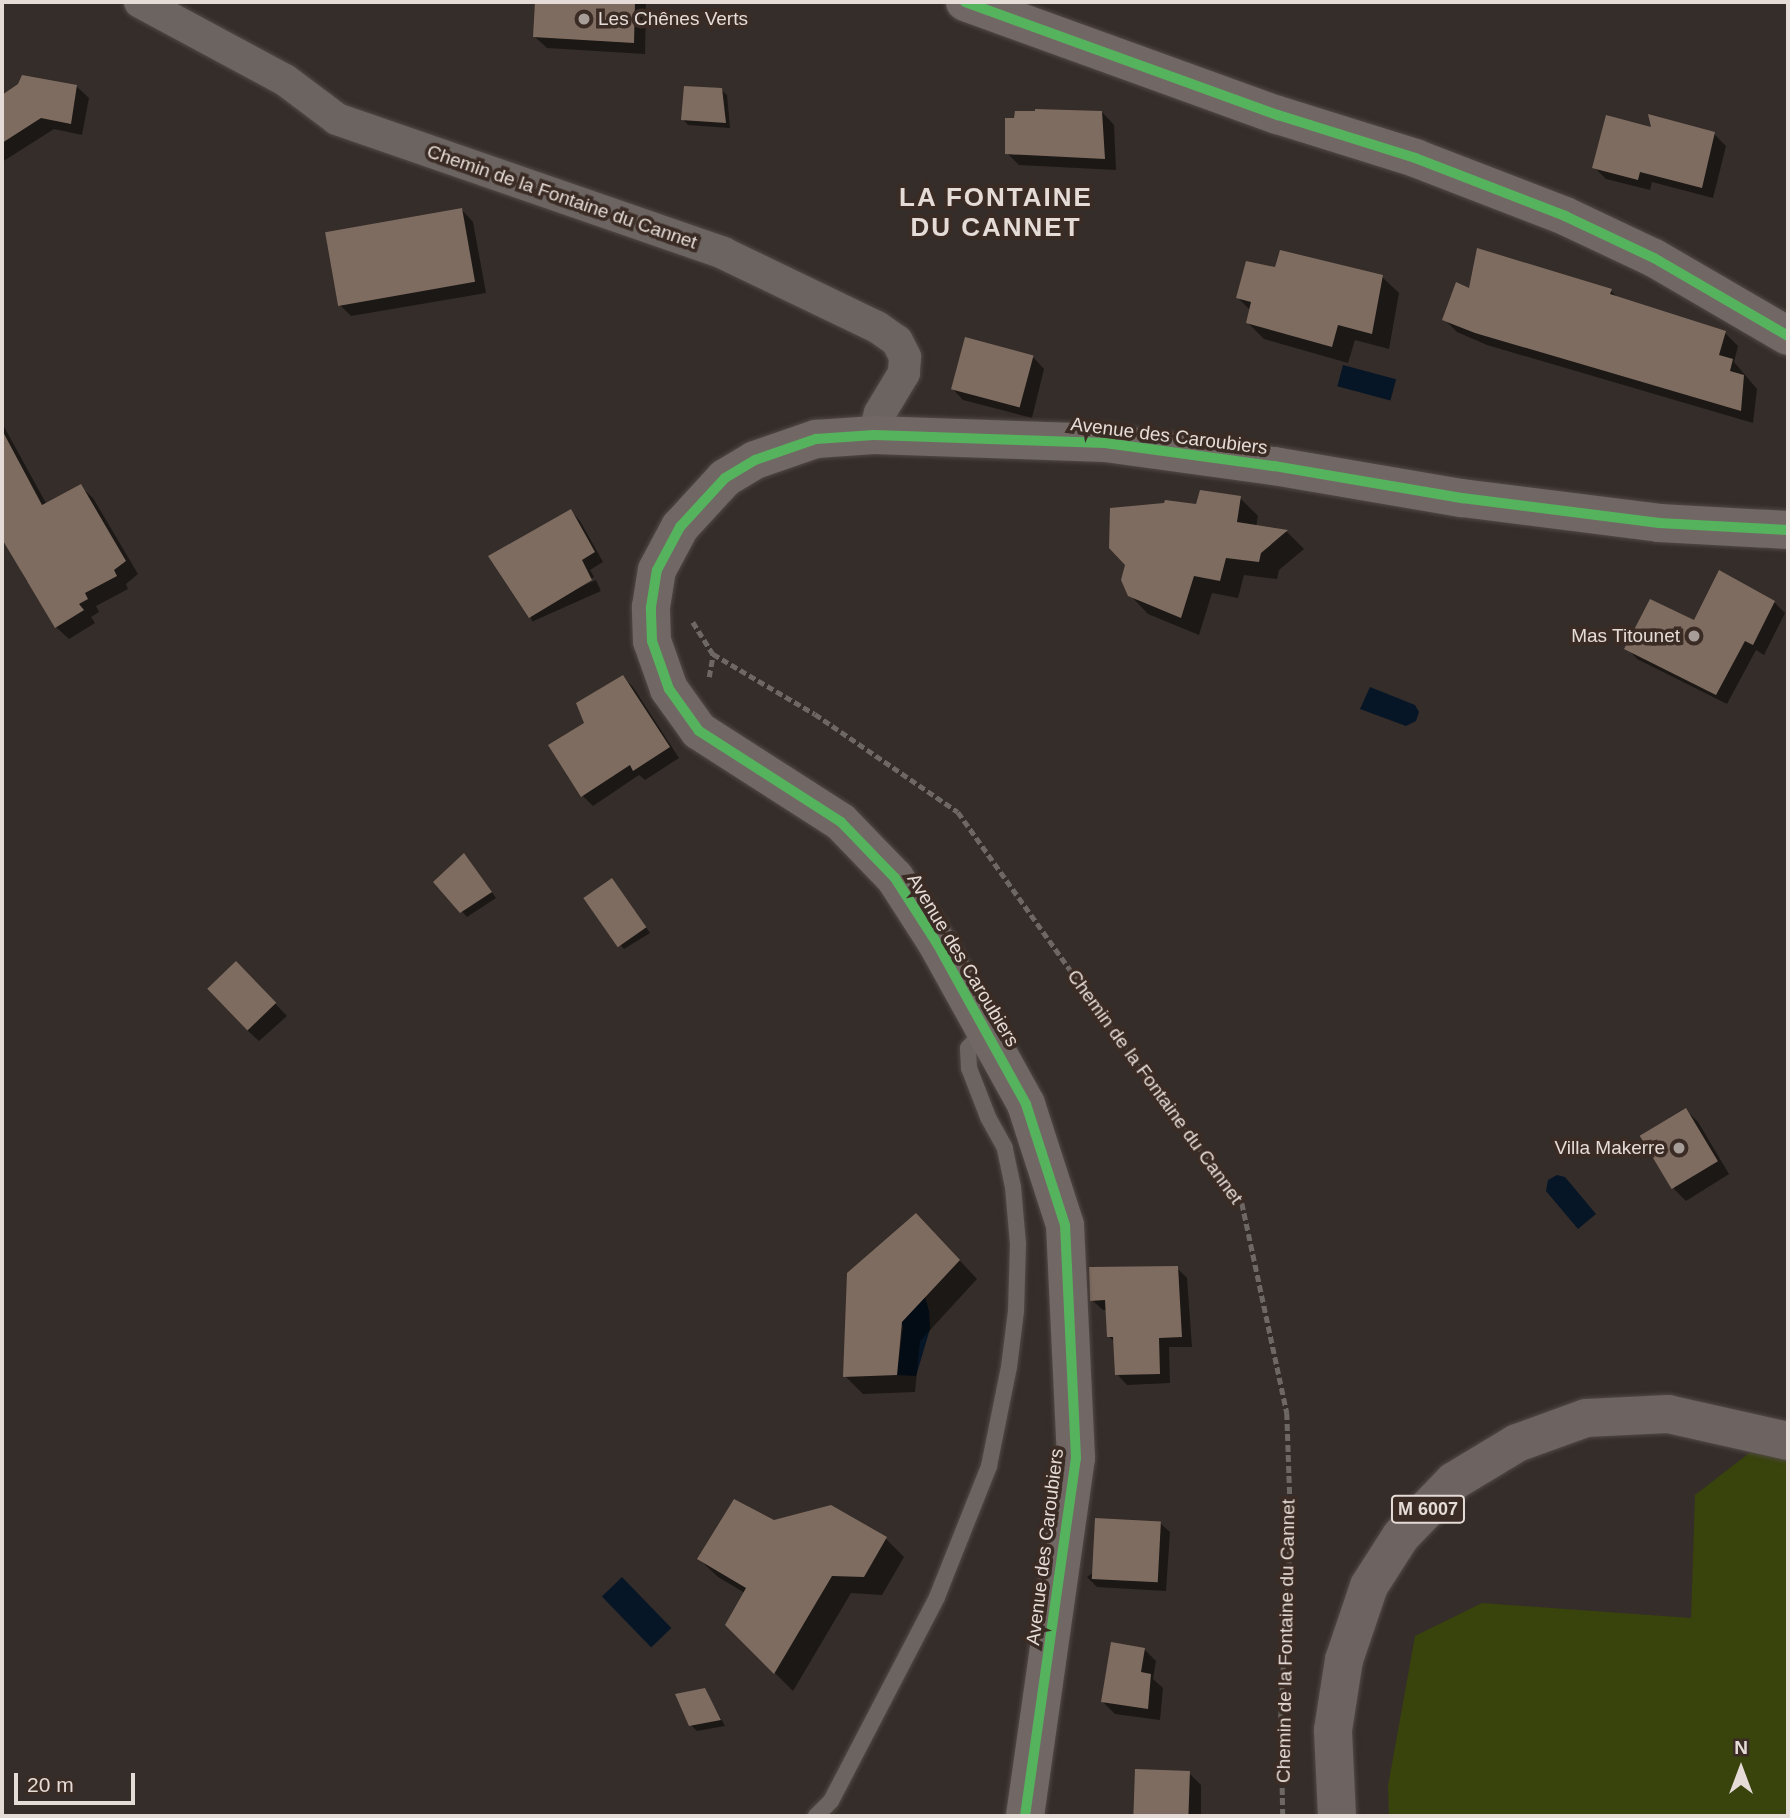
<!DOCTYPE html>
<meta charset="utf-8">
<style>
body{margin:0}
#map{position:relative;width:1790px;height:1818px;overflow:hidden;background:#352d29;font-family:Helvetica,sans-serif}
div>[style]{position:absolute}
.green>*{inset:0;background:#39430c}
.water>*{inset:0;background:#071627;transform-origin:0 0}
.shadow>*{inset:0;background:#0007;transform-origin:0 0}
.building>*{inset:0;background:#7f6c60;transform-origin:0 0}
.path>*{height:4.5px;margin-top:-2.25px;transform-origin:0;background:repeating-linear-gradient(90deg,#6e6864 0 7px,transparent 0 10.5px)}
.roads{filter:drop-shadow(0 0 2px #514946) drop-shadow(0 0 2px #514946)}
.lane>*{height:16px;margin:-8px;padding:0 8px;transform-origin:8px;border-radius:8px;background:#6c6461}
.street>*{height:32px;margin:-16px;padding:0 16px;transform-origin:16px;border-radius:16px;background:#6c6461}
.secondary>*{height:38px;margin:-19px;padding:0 19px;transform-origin:19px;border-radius:19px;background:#716865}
.primary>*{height:38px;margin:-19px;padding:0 19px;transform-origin:19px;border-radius:19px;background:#6d6360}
.cycleway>*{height:10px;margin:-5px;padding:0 5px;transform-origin:5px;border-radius:5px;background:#56b35d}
.dots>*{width:19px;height:19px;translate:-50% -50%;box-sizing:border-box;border:4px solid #3a2b24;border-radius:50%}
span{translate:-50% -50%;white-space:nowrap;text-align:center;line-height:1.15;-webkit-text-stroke:7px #3a2b24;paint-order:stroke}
.shield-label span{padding:2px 5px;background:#3a2b24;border:2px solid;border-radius:5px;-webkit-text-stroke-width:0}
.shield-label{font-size:18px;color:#e5dbd7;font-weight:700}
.poi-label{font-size:19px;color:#e5dbd7}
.left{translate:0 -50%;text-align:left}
.right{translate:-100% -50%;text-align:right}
.street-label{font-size:19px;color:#e5dbd7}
.district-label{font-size:26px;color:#e5dbd7;font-weight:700;letter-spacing:2px}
.frame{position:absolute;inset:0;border:4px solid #e5dbd7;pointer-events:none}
.north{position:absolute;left:1706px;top:1734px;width:70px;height:70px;-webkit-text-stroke:5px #3a2b24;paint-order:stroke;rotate:0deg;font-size:19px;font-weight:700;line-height:28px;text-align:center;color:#e5dbd7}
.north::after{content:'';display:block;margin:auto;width:24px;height:32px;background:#e5dbd7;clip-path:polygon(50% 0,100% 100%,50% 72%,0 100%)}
.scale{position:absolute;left:14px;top:1773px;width:121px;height:32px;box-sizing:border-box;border:4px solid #e5dbd7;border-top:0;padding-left:9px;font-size:21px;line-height:24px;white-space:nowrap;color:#e5dbd7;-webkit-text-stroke:5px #3a2b24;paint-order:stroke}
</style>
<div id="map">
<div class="green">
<i style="clip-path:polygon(1788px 1423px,1788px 1816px,1389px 1816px,1388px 1786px,1415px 1636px,1482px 1603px,1691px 1618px,1695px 1495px)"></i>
</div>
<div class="water">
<i style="left:1343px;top:365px;width:55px;height:22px;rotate:15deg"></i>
<i style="clip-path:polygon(1370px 687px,1415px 705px,1419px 712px,1416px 721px,1406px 726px,1360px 709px)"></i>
<i style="clip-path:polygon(1557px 1175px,1565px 1177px,1596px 1214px,1578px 1229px,1546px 1191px,1548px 1180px)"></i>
<i style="clip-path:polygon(925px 1297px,929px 1311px,930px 1329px,916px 1376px,897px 1375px,903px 1327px,900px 1319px)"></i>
<i style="left:622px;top:1577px;width:71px;height:28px;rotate:46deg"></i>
</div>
<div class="shadow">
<i style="clip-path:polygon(537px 2px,643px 2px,646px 5px,645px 54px,547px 48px,535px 37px)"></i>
<i style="clip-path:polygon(20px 85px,76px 86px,89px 98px,82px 135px,54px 129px,2px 162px,2px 97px)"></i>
<i style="clip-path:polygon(721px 90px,727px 95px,730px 128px,688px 125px,683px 119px)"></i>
<i style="clip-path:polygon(1102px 112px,1114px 125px,1116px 170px,1019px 165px,1007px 153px)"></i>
<i style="clip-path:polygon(1653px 129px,1714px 134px,1726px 146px,1713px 198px,1652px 182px,1650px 190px,1606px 179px,1594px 167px)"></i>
<i style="clip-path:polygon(461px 209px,473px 222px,486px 293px,351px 316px,339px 304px)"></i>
<i style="clip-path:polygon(1277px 269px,1382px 277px,1399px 293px,1389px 349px,1355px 340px,1348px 363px,1264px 339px,1248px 323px,1251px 311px,1238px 298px)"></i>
<i style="clip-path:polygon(1470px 290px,1611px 291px,1619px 299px,1725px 333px,1738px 346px,1734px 362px,1757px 389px,1753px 423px,1487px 345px,1457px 332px,1444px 319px)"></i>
<i style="clip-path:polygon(1033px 357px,1044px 369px,1032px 418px,963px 400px,952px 388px)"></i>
<i style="clip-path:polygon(2px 423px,47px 505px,80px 486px,93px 498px,138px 574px,126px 584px,128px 589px,96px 606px,99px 612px,91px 617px,95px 623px,69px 639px,56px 627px,36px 590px,26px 580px,2px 535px)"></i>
<i style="clip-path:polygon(1240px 498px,1258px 516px,1256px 527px,1287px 532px,1304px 549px,1279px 570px,1277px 579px,1244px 575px,1238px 598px,1212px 593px,1199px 635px,1148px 614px,1130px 595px,1198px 506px)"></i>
<i style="clip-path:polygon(571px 511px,580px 521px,603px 562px,590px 570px,594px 577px,530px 615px)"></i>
<i style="left:596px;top:580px;width:12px;height:75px;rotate:66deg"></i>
<i style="clip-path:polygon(1774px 602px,1785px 613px,1764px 655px,1756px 650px,1727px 704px,1637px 659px,1627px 648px,1694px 623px)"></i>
<i style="clip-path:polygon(623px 677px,633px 687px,679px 758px,645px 780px,639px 775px,593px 806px,583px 796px,550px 745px,586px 723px)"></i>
<i style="clip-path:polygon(469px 861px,496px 898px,467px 917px,435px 882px)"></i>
<i style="clip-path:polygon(617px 886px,650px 933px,624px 949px,619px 943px)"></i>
<i style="clip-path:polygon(248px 975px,287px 1016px,259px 1041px,247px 1030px)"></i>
<i style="clip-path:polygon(1686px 1110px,1698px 1122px,1729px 1174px,1686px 1201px,1674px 1189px)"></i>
<i style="clip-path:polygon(934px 1233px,977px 1279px,920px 1341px,915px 1392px,863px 1394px,845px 1376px)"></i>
<i style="clip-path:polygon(1177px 1268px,1187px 1278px,1192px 1347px,1169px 1347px,1170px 1383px,1127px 1385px,1117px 1374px,1115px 1342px,1108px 1336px,1107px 1310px,1103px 1310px,1092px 1300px)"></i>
<i style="clip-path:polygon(831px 1506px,886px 1539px,904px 1557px,882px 1595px,851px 1593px,793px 1691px,727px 1625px,745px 1593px,718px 1577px,699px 1559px,774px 1522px)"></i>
<i style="clip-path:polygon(1160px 1523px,1170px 1532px,1166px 1591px,1097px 1587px,1087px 1577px)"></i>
<i style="clip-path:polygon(1144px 1649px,1156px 1661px,1153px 1679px,1163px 1688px,1160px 1720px,1115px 1714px,1103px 1702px)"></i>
<i style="clip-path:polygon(705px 1690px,725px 1726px,697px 1731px,691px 1725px)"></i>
<i style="clip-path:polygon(1137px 1771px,1189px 1773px,1201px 1785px,1201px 1816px,1135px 1816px)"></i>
</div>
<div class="building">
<i style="clip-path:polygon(535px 2px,635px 2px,634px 43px,533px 37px)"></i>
<i style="clip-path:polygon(22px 75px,77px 85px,71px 124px,41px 118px,2px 143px,2px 95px,18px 84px)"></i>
<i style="clip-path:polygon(684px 86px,722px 88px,726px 123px,681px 120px)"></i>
<i style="clip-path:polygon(1035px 109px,1102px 111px,1105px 159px,1005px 154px,1005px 118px,1014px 118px,1015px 111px,1035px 111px)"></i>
<i style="clip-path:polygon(1648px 114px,1715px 132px,1702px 188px,1640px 172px,1638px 180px,1592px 168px,1606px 115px,1651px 127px)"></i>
<i style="left:462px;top:208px;width:75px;height:139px;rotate:80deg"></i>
<i style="clip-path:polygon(1477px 248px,1612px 289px,1610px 294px,1726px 331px,1719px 355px,1733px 359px,1730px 371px,1744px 375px,1741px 411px,1475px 333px,1442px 320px,1456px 282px,1469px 288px)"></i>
<i style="clip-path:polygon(1280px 250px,1383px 275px,1372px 334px,1338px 325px,1332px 347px,1246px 323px,1251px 302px,1236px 298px,1246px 261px,1275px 267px)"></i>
<i style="left:965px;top:337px;width:71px;height:54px;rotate:15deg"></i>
<i style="clip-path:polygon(2px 430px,42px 505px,81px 484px,126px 561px,114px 570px,117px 576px,85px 593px,88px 599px,79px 604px,84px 610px,55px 628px,2px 539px)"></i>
<i style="clip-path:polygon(1200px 490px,1241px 496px,1237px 522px,1288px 530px,1261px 553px,1259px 562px,1226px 558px,1220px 581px,1194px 576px,1181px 618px,1128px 596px,1121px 580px,1125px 565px,1109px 548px,1110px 508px,1164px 503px,1165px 500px,1196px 504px)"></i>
<i style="clip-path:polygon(571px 509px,595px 552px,582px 560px,592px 580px,529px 618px,488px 556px)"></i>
<i style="clip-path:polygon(1719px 570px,1775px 601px,1753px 645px,1745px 641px,1716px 695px,1624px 649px,1650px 599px,1694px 620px)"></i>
<i style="clip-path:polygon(623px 675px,670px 747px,633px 771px,630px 765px,581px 797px,548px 745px,584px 723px,576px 703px)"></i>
<i style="clip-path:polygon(464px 853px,492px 892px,460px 913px,433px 882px)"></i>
<i style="left:612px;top:878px;width:60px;height:35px;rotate:55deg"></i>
<i style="left:236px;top:961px;width:58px;height:40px;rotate:46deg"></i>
<i style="left:1686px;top:1108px;width:62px;height:54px;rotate:59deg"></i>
<i style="clip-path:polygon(916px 1213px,960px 1260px,902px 1322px,897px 1375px,843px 1377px,847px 1273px)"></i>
<i style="clip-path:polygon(1178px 1266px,1182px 1337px,1159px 1338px,1160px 1374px,1115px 1375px,1113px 1337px,1107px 1337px,1105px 1300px,1090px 1301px,1089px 1267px)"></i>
<i style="clip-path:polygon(734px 1499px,774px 1520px,831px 1505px,887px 1537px,864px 1577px,832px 1576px,774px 1674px,725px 1625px,746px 1588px,697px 1559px)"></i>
<i style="left:1095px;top:1518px;width:66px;height:61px;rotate:3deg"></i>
<i style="clip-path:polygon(1111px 1642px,1145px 1648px,1141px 1672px,1151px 1674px,1148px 1709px,1101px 1702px)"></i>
<i style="clip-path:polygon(705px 1688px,721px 1720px,689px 1726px,675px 1694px)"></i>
<i style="left:1135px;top:1769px;width:55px;height:47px;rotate:2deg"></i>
</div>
<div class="path">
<i style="left:693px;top:622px;width:38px;rotate:58deg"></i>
<i style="left:713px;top:654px;width:118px;rotate:30.5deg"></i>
<i style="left:815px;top:714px;width:173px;rotate:34.4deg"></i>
<i style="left:958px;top:812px;width:378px;rotate:54.6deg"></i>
<i style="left:1177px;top:1120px;width:105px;rotate:51.9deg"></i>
<i style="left:1242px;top:1203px;width:215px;rotate:77.9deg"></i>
<i style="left:1287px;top:1413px;width:117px;rotate:88deg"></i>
<i style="left:1291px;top:1530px;width:184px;rotate:93.1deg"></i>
<i style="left:1281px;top:1714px;width:102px;rotate:88.9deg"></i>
<i style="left:709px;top:677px;width:23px;rotate:-80deg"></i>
</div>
<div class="roads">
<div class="lane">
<i style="left:816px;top:1816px;width:21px;rotate:-45deg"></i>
<i style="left:831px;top:1801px;width:230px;rotate:-62.5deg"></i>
<i style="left:937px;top:1597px;width:141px;rotate:-68.3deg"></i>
<i style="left:989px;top:1466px;width:101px;rotate:-78.6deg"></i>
<i style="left:1009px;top:1367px;width:56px;rotate:-82.9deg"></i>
<i style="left:1016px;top:1311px;width:67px;rotate:-88.3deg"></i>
<i style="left:1018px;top:1244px;width:57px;rotate:-95deg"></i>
<i style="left:1013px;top:1187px;width:40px;rotate:-102deg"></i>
<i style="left:1005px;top:1148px;width:35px;rotate:-119deg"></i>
<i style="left:988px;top:1117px;width:53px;rotate:-111.2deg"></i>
<i style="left:969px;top:1068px;width:20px;rotate:-93deg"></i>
<i style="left:968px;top:1048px;width:25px;rotate:-48deg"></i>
</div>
<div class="street">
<i style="left:140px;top:2px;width:165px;rotate:28.3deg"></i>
<i style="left:285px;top:80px;width:65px;rotate:36.9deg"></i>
<i style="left:337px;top:119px;width:409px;rotate:19.1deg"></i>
<i style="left:723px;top:253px;width:171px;rotate:25.7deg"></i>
<i style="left:877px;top:327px;width:24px;rotate:35deg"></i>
<i style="left:897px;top:341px;width:18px;rotate:63deg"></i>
<i style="left:905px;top:357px;width:16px;rotate:94deg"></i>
<i style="left:904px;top:373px;width:47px;rotate:121deg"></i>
<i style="left:880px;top:413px;width:23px;rotate:105deg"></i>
</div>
<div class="secondary">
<i style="left:965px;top:2px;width:333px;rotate:19.9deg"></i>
<i style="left:1278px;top:115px;width:144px;rotate:17.4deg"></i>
<i style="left:1415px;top:158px;width:161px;rotate:21.1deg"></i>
<i style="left:1565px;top:216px;width:98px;rotate:25.3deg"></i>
<i style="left:1654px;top:258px;width:155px;rotate:30.2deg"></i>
<i style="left:1025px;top:1816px;width:362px;rotate:-81.9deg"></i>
<i style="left:1076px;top:1458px;width:233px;rotate:-92.7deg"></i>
<i style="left:1065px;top:1225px;width:127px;rotate:-107.9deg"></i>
<i style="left:1026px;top:1104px;width:182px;rotate:-119deg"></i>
<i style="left:938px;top:945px;width:80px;rotate:-122.7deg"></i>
<i style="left:895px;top:878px;width:78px;rotate:-134deg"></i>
<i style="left:841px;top:822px;width:169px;rotate:-147.3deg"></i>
<i style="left:699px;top:731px;width:52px;rotate:-125.5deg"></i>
<i style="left:669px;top:689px;width:51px;rotate:-109.5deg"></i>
<i style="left:652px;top:641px;width:34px;rotate:-92deg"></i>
<i style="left:651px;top:607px;width:37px;rotate:-81deg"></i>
<i style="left:657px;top:570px;width:49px;rotate:-61.9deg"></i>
<i style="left:680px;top:527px;width:67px;rotate:-47.4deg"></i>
<i style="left:725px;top:478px;width:35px;rotate:-31deg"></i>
<i style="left:755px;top:460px;width:65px;rotate:-19deg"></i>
<i style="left:816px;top:439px;width:58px;rotate:-3.9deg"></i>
<i style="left:874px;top:435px;width:231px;rotate:2deg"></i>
<i style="left:1105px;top:443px;width:171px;rotate:7.8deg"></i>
<i style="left:1274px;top:466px;width:191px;rotate:9.7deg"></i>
<i style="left:1462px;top:498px;width:199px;rotate:7.2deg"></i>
<i style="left:1659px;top:523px;width:129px;rotate:3.1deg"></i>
</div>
<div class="primary">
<i style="left:1337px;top:1816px;width:86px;rotate:-92.7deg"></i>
<i style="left:1333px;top:1730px;width:71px;rotate:-81.1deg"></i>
<i style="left:1344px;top:1660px;width:78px;rotate:-71.3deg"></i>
<i style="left:1369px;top:1586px;width:59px;rotate:-57.4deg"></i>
<i style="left:1401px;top:1536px;width:76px;rotate:-46.1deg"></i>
<i style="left:1454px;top:1481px;width:74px;rotate:-31.1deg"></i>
<i style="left:1517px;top:1443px;width:73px;rotate:-19.9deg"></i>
<i style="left:1586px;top:1418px;width:82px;rotate:-2.8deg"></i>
<i style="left:1668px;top:1414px;width:123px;rotate:12.7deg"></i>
</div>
</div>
<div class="cycleway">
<i style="left:965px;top:2px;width:333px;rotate:19.9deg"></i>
<i style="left:1278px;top:115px;width:144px;rotate:17.4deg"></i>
<i style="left:1415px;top:158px;width:161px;rotate:21.1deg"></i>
<i style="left:1565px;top:216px;width:98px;rotate:25.3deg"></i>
<i style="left:1654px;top:258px;width:155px;rotate:30.2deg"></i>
<i style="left:1025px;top:1816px;width:362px;rotate:-81.9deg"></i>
<i style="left:1076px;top:1458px;width:233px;rotate:-92.7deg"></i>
<i style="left:1065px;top:1225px;width:127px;rotate:-107.9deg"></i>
<i style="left:1026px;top:1104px;width:182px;rotate:-119deg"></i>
<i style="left:938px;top:945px;width:80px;rotate:-122.7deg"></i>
<i style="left:895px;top:878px;width:78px;rotate:-134deg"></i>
<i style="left:841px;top:822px;width:169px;rotate:-147.3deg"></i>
<i style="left:699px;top:731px;width:52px;rotate:-125.5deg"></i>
<i style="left:669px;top:689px;width:51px;rotate:-109.5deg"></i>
<i style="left:652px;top:641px;width:34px;rotate:-92deg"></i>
<i style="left:651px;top:607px;width:37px;rotate:-81deg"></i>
<i style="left:657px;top:570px;width:49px;rotate:-61.9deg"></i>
<i style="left:680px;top:527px;width:67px;rotate:-47.4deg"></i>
<i style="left:725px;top:478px;width:35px;rotate:-31deg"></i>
<i style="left:755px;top:460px;width:65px;rotate:-19deg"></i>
<i style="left:816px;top:439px;width:58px;rotate:-3.9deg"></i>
<i style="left:874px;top:435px;width:231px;rotate:2deg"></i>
<i style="left:1105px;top:443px;width:171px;rotate:7.8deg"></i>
<i style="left:1274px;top:466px;width:191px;rotate:9.7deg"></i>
<i style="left:1462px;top:498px;width:199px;rotate:7.2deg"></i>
<i style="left:1659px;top:523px;width:129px;rotate:3.1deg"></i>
</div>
<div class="dots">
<i style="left:584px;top:19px;background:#a79e9a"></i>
<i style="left:1694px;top:636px;background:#a79e9a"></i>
<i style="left:1679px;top:1148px;background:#a79e9a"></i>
</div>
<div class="shield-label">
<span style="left:1428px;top:1509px">M 6007</span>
</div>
<div class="poi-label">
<span class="left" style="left:598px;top:19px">Les Chênes Verts</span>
<span class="right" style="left:1680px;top:636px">Mas Titounet</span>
<span class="right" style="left:1665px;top:1148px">Villa Makerre</span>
</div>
<div class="street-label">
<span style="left:562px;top:197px;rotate:19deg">Chemin de la Fontaine du Cannet</span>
<span style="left:1169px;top:436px;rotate:7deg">Avenue des Caroubiers</span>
<span style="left:963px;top:960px;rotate:59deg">Avenue des Caroubiers</span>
<span style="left:1155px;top:1087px;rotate:54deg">Chemin de la Fontaine du Cannet</span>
<span style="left:1045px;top:1547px;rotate:-83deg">Avenue des Caroubiers</span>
<span style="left:1286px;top:1641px;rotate:-89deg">Chemin de la Fontaine du Cannet</span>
</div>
<div class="district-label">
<span style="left:996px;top:213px">LA FONTAINE<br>DU CANNET</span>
</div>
<div class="frame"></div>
<div class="north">N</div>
<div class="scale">20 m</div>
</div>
